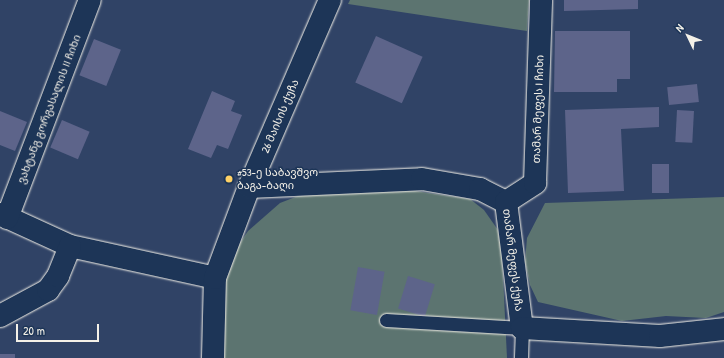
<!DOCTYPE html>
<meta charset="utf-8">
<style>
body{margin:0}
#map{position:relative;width:724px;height:358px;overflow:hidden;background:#304366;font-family:"Patrick Hand","Noto Sans Georgian",sans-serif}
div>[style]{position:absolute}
.green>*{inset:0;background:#5c7470}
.building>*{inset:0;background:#5d648a;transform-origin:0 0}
.roads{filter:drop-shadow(0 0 1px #f4f1e8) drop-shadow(0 0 1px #f4f1e8)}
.service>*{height:13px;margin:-6.5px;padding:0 6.5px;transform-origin:6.5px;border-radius:6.5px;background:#1d3557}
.minor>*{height:22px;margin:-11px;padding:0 11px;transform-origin:11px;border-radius:11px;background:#1d3557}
.tertiary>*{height:22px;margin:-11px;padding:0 11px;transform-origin:11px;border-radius:11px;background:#1d3557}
.dots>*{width:11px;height:11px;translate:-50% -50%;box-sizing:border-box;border:2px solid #1d3557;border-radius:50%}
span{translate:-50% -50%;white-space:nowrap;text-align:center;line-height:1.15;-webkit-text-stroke:3px #1d3557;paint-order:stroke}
.street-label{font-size:11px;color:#f4f1e8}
.poi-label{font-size:11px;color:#f4f1e8}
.left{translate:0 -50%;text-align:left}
.north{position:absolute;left:668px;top:16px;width:40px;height:40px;-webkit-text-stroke:3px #1d3557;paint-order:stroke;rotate:313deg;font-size:11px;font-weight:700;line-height:16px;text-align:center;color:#f4f1e8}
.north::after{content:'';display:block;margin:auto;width:14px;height:18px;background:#f4f1e8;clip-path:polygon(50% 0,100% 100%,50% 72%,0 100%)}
.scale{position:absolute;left:16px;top:324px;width:83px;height:18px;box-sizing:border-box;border:2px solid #f4f1e8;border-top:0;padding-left:5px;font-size:12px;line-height:14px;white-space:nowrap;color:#f4f1e8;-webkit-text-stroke:3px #1d3557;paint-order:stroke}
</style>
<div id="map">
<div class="green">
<i style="clip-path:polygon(350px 0,529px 0,527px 31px,348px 4px)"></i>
<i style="clip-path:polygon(353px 182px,470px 199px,484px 210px,498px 230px,502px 256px,507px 358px,224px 358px,220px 303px,231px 256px,248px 231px,280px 203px,316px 189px)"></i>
<i style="clip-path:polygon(724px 197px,724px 312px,706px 318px,666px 316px,622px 321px,538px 302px,530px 285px,525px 262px,527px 238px,545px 203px)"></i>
</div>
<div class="building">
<i style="clip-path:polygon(564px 0,638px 0,638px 9px,564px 11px)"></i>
<i style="clip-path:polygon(555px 31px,630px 31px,630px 79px,617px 79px,617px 92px,554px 92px)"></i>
<i style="left:376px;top:36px;width:51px;height:51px;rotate:24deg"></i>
<i style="left:94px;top:39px;width:29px;height:39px;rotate:22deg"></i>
<i style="left:697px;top:84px;width:18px;height:30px;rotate:84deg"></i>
<i style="clip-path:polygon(212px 91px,235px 101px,231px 111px,242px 115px,228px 149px,217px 145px,211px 158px,188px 149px)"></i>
<i style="clip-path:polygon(659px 107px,659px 127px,621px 129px,624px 191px,568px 193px,565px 110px)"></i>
<i style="left:677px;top:110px;width:17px;height:32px;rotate:3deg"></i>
<i style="clip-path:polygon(0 111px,27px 122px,15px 151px,0 145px)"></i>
<i style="left:62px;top:120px;width:30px;height:30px;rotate:23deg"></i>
<i style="left:652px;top:164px;width:17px;height:29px"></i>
<i style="left:358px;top:267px;width:27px;height:44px;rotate:10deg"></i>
<i style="left:408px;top:276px;width:28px;height:34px;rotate:17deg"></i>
<i style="left:0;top:354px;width:15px;height:4px"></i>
</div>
<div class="roads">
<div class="service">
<i style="left:386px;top:320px;width:136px;rotate:3.4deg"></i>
<i style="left:522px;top:328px;width:30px;rotate:92deg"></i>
</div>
<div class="minor">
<i style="left:249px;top:187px;width:173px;rotate:-2.6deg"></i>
<i style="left:422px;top:179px;width:59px;rotate:9.8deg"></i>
<i style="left:480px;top:189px;width:29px;rotate:27deg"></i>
<i style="left:506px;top:202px;width:127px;rotate:82.8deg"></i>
<i style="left:522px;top:328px;width:138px;rotate:3.3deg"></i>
<i style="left:660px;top:336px;width:64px;rotate:-6.2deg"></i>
<i style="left:506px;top:202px;width:35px;rotate:-33deg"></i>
<i style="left:535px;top:183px;width:183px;rotate:-88.1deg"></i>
<i style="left:0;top:214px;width:77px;rotate:24.6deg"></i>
<i style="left:70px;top:246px;width:148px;rotate:12.4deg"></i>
<i style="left:7px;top:218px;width:233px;rotate:-69.2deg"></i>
<i style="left:0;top:316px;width:55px;rotate:-28.4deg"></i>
<i style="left:48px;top:290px;width:17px;rotate:-54deg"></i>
<i style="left:58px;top:276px;width:32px;rotate:-68deg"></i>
</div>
<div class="tertiary">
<i style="left:213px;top:358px;width:80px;rotate:-88.6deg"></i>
<i style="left:215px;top:278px;width:97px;rotate:-69.5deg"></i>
<i style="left:249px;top:187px;width:204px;rotate:-66.6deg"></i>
</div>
</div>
<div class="dots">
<i style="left:229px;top:179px;background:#ffd166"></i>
</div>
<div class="street-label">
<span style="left:49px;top:109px;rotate:-69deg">ვახტანგ გორგასალის II ჩიხი</span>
<span style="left:538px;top:109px;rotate:-88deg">თამარ მეფეს I ჩიხი</span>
<span style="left:280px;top:116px;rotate:-67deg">26 მაისის ქუჩა</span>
<span style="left:513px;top:260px;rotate:83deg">თამარ მეფეს ქუჩა</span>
</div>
<div class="poi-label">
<span class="left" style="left:237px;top:179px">#53-ე საბავშვო<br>ბაგა-ბაღი</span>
</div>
<div class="north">N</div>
<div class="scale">20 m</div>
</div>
